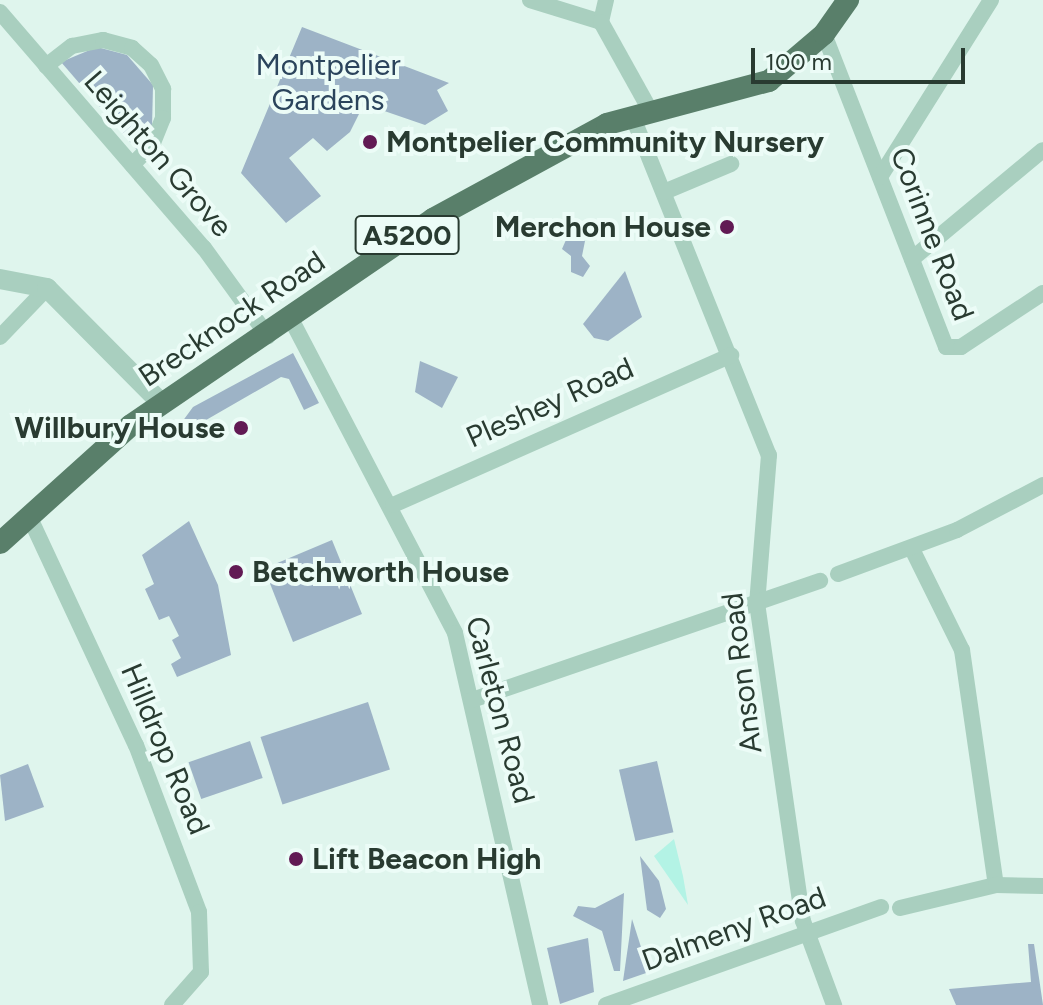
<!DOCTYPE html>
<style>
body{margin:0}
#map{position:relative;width:1043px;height:1005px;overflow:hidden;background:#dff5ed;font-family:Figtree,sans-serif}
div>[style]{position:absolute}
.green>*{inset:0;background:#9db3c6;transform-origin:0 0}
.sand>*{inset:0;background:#b3f3e5}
.minor>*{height:16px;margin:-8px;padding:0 8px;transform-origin:8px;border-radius:8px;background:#a9cfbf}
.tertiary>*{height:20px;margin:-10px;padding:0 10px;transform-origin:10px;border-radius:10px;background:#a9cfbf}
.primary>*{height:22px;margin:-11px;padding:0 11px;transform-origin:11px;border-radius:11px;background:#597f6a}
.dots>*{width:22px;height:22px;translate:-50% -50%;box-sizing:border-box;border:4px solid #ecfcf7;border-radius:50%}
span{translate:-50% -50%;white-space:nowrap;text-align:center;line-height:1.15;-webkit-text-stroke:8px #ecfcf7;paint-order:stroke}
.shield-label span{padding:2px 6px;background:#ecfcf7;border:2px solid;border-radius:6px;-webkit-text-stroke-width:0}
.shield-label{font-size:28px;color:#293b31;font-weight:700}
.park-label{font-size:30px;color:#2b445c}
.poi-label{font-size:30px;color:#293b31;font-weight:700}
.left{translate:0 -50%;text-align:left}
.right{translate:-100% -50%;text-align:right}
.street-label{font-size:30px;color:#293b31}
.scale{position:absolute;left:751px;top:48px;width:214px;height:36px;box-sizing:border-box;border:4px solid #293b31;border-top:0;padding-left:10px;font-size:24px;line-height:28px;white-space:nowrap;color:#293b31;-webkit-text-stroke:6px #ecfcf7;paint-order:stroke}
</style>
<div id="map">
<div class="green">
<i style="clip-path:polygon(302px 27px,449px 83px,437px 90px,448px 111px,425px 125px,364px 104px,350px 132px,327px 151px,313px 138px,289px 158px,321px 196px,286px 223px,241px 173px)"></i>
<i style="clip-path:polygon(97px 47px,127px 55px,153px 85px,152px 128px,137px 150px,61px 62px)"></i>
<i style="clip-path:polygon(569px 233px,585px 241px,582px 256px,590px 266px,583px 277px,571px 272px,571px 256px,562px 249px)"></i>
<i style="clip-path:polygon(625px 271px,642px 317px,608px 341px,594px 338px,583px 324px)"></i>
<i style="clip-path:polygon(293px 353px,319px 403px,304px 410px,289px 379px,281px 377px,187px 431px,182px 422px,193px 407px)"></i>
<i style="clip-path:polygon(420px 361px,458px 377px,442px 408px,415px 392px)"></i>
<i style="clip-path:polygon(189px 521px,218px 585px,231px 655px,177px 677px,171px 664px,181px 658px,172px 640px,179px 636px,169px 616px,159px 620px,145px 589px,154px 584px,142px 555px)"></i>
<i style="clip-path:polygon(332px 540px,362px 614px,293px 642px,269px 581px,275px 564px)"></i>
<i style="left:368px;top:702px;width:71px;height:113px;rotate:72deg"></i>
<i style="left:250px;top:741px;width:39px;height:65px;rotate:71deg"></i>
<i style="left:657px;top:761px;width:73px;height:39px;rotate:77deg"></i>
<i style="clip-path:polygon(28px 764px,44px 807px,5px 821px,0 775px)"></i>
<i style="clip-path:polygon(640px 856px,659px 881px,666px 909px,660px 918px,647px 910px)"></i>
<i style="clip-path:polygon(624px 893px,620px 971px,614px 971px,602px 931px,573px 916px,578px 906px,595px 908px)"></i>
<i style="clip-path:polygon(632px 919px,649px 972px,623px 981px)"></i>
<i style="clip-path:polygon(588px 938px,594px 992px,560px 1004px,547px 948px)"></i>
<i style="clip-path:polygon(1028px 944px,1034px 944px,1043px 1005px,956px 1005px,949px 989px,1031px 982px)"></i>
</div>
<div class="sand">
<i style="clip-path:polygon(674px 839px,683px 876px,688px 905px,654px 856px)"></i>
</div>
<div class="minor">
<i style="left:530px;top:0;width:74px;rotate:17.2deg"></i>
<i style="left:606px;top:0;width:23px;rotate:103deg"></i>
<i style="left:601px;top:22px;width:103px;rotate:60.9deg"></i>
<i style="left:0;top:12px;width:312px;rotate:49.2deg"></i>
<i style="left:204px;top:248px;width:109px;rotate:54deg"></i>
<i style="left:824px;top:34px;width:336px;rotate:68.7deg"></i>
<i style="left:946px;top:347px;width:15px"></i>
<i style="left:961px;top:347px;width:98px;rotate:-33.4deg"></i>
<i style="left:46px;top:66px;width:33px;rotate:-38deg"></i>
<i style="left:72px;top:46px;width:32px;rotate:-11deg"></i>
<i style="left:103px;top:40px;width:30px;rotate:15deg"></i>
<i style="left:132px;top:48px;width:25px;rotate:42deg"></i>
<i style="left:151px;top:65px;width:27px;rotate:63deg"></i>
<i style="left:163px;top:89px;width:29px;rotate:90deg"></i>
<i style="left:163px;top:118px;width:29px;rotate:112deg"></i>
<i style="left:152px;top:145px;width:28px;rotate:135deg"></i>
<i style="left:632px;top:115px;width:367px;rotate:68.1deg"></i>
<i style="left:769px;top:455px;width:148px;rotate:94.6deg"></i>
<i style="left:757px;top:603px;width:321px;rotate:81.8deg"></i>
<i style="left:803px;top:921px;width:90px;rotate:69.7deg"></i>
<i style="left:880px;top:177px;width:209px;rotate:-57.9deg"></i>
<i style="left:664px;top:192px;width:73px;rotate:-22.7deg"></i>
<i style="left:912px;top:259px;width:170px;rotate:-39.8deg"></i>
<i style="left:291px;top:319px;width:354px;rotate:62.4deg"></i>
<i style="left:455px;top:633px;width:382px;rotate:77.1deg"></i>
<i style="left:0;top:337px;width:68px;rotate:-46.2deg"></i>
<i style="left:393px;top:505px;width:370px;rotate:-23.9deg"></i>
<i style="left:29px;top:516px;width:253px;rotate:65deg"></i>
<i style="left:136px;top:745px;width:178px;rotate:69.3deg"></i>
<i style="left:199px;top:912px;width:60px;rotate:88.1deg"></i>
<i style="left:201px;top:972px;width:44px;rotate:131.3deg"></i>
<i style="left:912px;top:549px;width:113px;rotate:63.7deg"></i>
<i style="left:962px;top:650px;width:237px;rotate:81.8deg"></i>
<i style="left:838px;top:574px;width:127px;rotate:-20.3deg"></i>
<i style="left:957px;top:530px;width:97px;rotate:-27.6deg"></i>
<i style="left:472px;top:700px;width:368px;rotate:-18.9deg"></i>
<i style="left:900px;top:908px;width:99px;rotate:-13.5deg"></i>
<i style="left:996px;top:885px;width:47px;rotate:1.2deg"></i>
<i style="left:606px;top:1005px;width:292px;rotate:-19.6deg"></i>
</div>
<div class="tertiary">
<i style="left:0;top:279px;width:48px;rotate:10.8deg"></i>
<i style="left:47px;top:288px;width:163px;rotate:45.2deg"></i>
</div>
<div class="primary">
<i style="left:0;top:543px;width:176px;rotate:-42deg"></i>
<i style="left:131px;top:425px;width:366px;rotate:-34.3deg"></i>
<i style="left:433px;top:219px;width:198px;rotate:-28.6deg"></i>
<i style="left:607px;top:124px;width:168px;rotate:-14.9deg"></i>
<i style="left:769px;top:81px;width:72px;rotate:-40.5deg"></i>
<i style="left:824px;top:34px;width:42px;rotate:-54.8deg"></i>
</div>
<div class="dots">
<i style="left:370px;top:142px;background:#611a54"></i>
<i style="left:727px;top:227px;background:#611a54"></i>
<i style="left:241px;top:428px;background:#611a54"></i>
<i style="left:236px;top:572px;background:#611a54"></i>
<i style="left:296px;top:859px;background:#611a54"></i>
</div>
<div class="shield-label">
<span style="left:407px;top:235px">A5200</span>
</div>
<div class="park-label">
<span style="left:328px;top:82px">Montpelier<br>Gardens</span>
</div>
<div class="poi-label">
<span class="left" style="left:386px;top:142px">Montpelier Community Nursery</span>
<span class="right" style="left:711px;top:227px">Merchon House</span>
<span class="right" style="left:225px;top:428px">Willbury House</span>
<span class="left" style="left:252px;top:572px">Betchworth House</span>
<span class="left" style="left:312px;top:859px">Lift Beacon High</span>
</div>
<div class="street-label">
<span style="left:158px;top:154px;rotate:49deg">Leighton Grove</span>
<span style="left:932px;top:234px;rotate:69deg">Corinne Road</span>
<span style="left:232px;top:319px;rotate:-34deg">Brecknock Road</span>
<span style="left:550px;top:403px;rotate:-24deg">Pleshey Road</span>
<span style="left:742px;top:673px;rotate:-97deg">Anson Road</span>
<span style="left:500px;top:710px;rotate:75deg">Carleton Road</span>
<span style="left:165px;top:749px;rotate:67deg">Hilldrop Road</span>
<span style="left:734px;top:929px;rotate:-20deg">Dalmeny Road</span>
</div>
<div class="scale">100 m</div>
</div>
